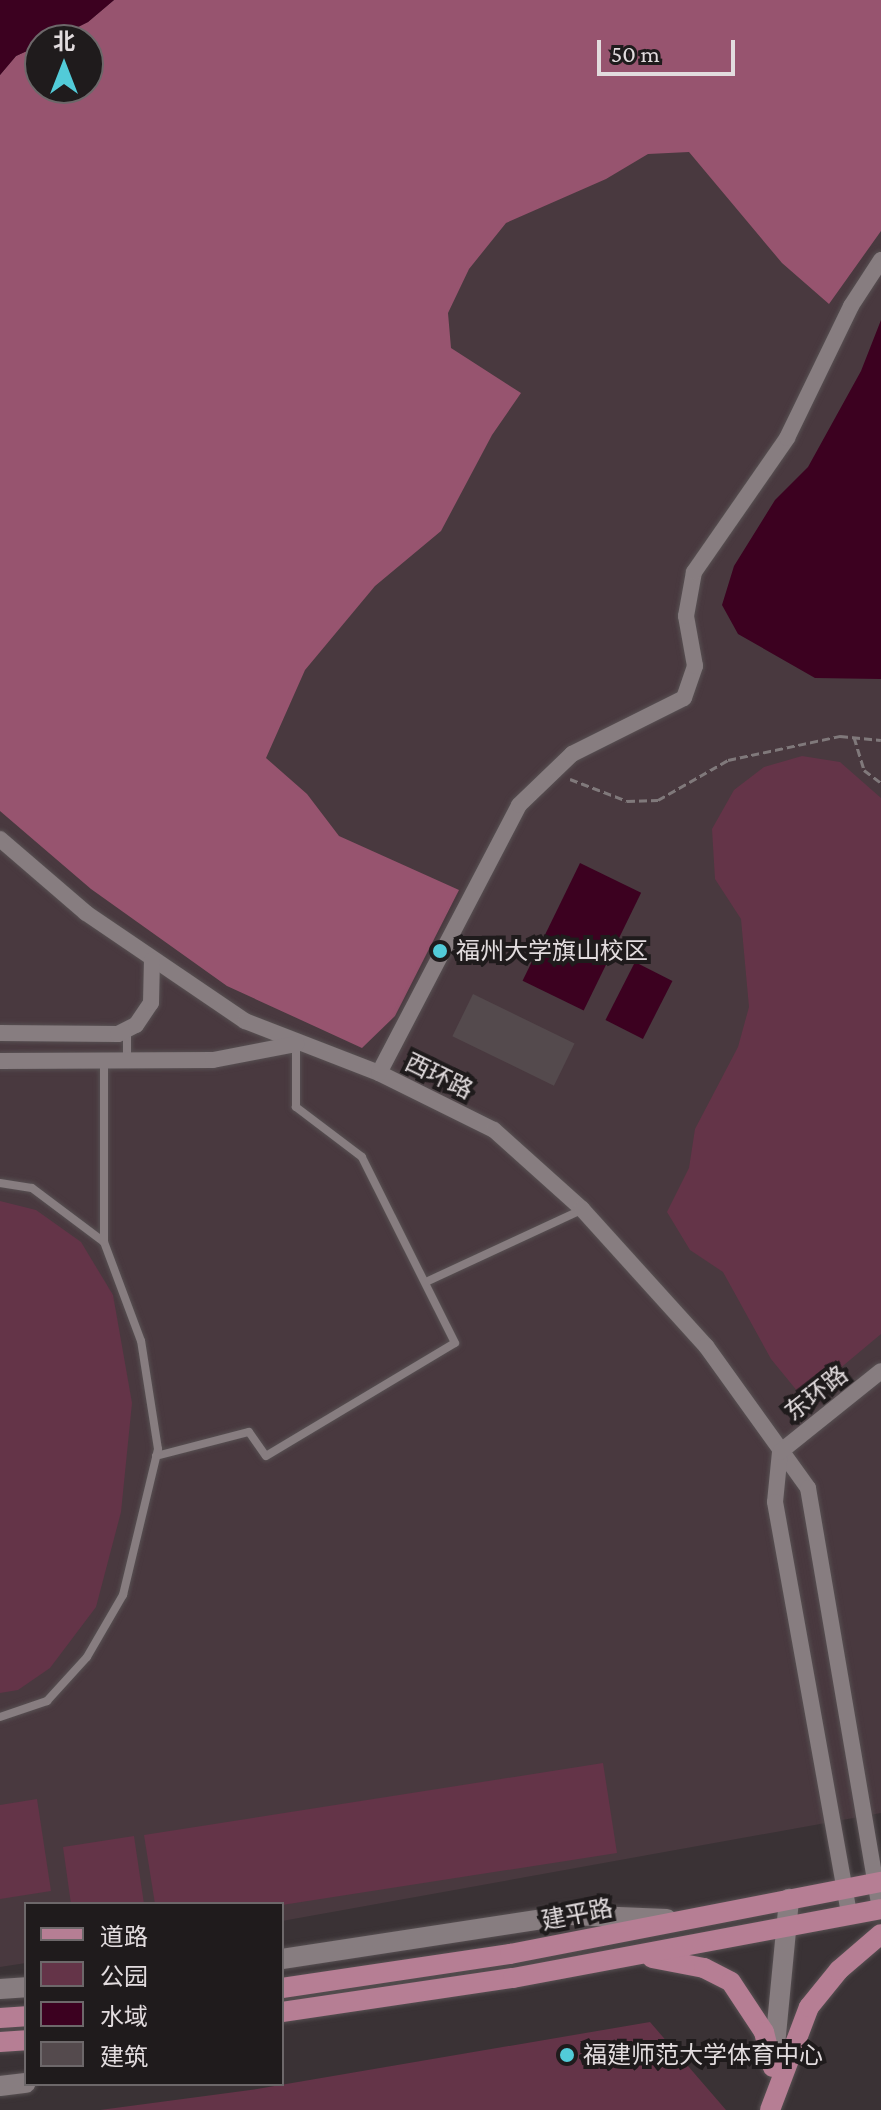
<!DOCTYPE html>
<meta charset="utf-8">
<style>
body{margin:0}
#map{position:relative;width:881px;height:2110px;overflow:hidden;background:#3a3235;font-family:"Crimson Pro","Noto Sans SC",serif}
div>[style]{position:absolute}
.built>*{inset:0;background:#49393f}
.green>*{inset:0;background:#643448}
.forest>*{inset:0;background:#97546f}
.water>*{inset:0;background:#3c0120;transform-origin:0 0}
.building>*{inset:0;background:#544a4d;transform-origin:0 0}
.path>*{height:3px;margin-top:-1.5px;transform-origin:0;background:repeating-linear-gradient(90deg,#80797b 0 8px,transparent 0 12px)}
.roads{filter:drop-shadow(0 0 2px #575052) drop-shadow(0 0 2px #575052)}
.service>*{height:8px;margin:-4px;padding:0 4px;transform-origin:4px;border-radius:4px;background:#877d80}
.minor>*{height:16px;margin:-8px;padding:0 8px;transform-origin:8px;border-radius:8px;background:#877d80}
.tertiary>*{height:20px;margin:-10px;padding:0 10px;transform-origin:10px;border-radius:10px;background:#877d80}
.primary>*{height:20px;margin:-10px;padding:0 10px;transform-origin:10px;border-radius:10px;background:#b67e94}
.dots>*{width:22px;height:22px;translate:-50% -50%;box-sizing:border-box;border:4px solid #1f1b1c;border-radius:50%}
span{translate:-50% -50%;white-space:nowrap;text-align:center;line-height:1.15;-webkit-text-stroke:8px #1f1b1c;paint-order:stroke}
.poi-label{font-size:24px;color:#e2dcde}
.left{translate:0 -50%;text-align:left}
.street-label{font-size:24px;color:#e2dcde}
.legend{position:absolute;left:24px;top:1902px;width:260px;height:184px;box-sizing:border-box;background:#1f1b1c;border:2px solid #6d686a;margin:0;padding:10px 14px;list-style:none;font-size:24px;color:#e2dcde}
.legend li{display:flex;align-items:center;gap:16px;height:40px}
.legend b{width:40px;border:2px solid #6d686a}
.north{position:absolute;left:24px;top:24px;width:80px;height:80px;box-sizing:border-box;background:#1f1b1c;border:2px solid #6d686a;border-radius:50%;rotate:0deg;font-size:22px;font-weight:700;line-height:32px;text-align:center;color:#e2dcde}
.north::after{content:'';display:block;margin:auto;width:28px;height:36px;background:#52cbd8;clip-path:polygon(50% 0,100% 100%,50% 72%,0 100%)}
.scale{position:absolute;left:597px;top:40px;width:138px;height:36px;box-sizing:border-box;border:4px solid #e2dcde;border-top:0;padding-left:10px;font-size:24px;line-height:28px;white-space:nowrap;color:#e2dcde;-webkit-text-stroke:6px #1f1b1c;paint-order:stroke}
</style>
<div id="map">
<div class="built">
<i style="clip-path:polygon(evenodd,0 0,881px 0,881px 1813px,282px 1921px,282px 1904px,26px 1904px,26px 1963px,0 1967px,0 0,40px 40px,88px 40px,88px 88px,40px 88px,40px 40px)"></i>
</div>
<div class="green">
<i style="clip-path:polygon(802px 756px,840px 762px,881px 798px,881px 1334px,832px 1375px,798px 1392px,771px 1359px,723px 1272px,690px 1250px,667px 1212px,689px 1168px,695px 1129px,738px 1047px,749px 1007px,741px 919px,715px 879px,712px 829px,734px 790px,764px 767px)"></i>
<i style="clip-path:polygon(0 1201px,36px 1210px,81px 1242px,113px 1295px,132px 1403px,121px 1512px,96px 1607px,50px 1668px,18px 1690px,0 1693px)"></i>
<i style="clip-path:polygon(603px 1763px,617px 1853px,282px 1905px,155px 1904px,144px 1835px)"></i>
<i style="clip-path:polygon(37px 1799px,51px 1891px,0 1899px,0 1805px)"></i>
<i style="clip-path:polygon(134px 1836px,144px 1904px,71px 1904px,63px 1847px)"></i>
<i style="clip-path:polygon(650px 2022px,726px 2110px,100px 2110px,257px 2089px)"></i>
</div>
<div class="forest">
<i style="clip-path:polygon(114px 0,881px 0,881px 231px,829px 304px,782px 263px,689px 152px,648px 154px,606px 179px,506px 223px,469px 269px,448px 313px,451px 348px,521px 393px,492px 435px,441px 531px,375px 586px,305px 670px,266px 758px,307px 794px,339px 836px,459px 890px,395px 1016px,362px 1048px,227px 986px,91px 889px,0 811px,0 75px,16px 56px,40px 45px,40px 88px,88px 88px,88px 40px,52px 40px,88px 22px)"></i>
</div>
<div class="water">
<i style="clip-path:polygon(0 0,114px 0,88px 22px,52px 40px,40px 40px,40px 45px,16px 56px,0 75px)"></i>
<i style="clip-path:polygon(881px 320px,881px 679px,815px 678px,738px 634px,722px 605px,734px 566px,775px 500px,808px 467px,861px 371px)"></i>
<i style="left:580px;top:863px;width:68px;height:131px;rotate:26deg"></i>
<i style="left:635px;top:962px;width:42px;height:65px;rotate:27deg"></i>
</div>
<div class="building">
<i style="left:473px;top:994px;width:113px;height:47px;rotate:26deg"></i>
</div>
<div class="path">
<i style="left:854px;top:737px;width:34px;rotate:73deg"></i>
<i style="left:864px;top:770px;width:21px;rotate:37deg"></i>
<i style="left:570px;top:779px;width:61px;rotate:21.1deg"></i>
<i style="left:627px;top:801px;width:31px;rotate:-2deg"></i>
<i style="left:658px;top:800px;width:81px;rotate:-29.7deg"></i>
<i style="left:728px;top:760px;width:115px;rotate:-12.1deg"></i>
<i style="left:840px;top:736px;width:41px;rotate:5.6deg"></i>
</div>
<div class="roads">
<div class="service">
<i style="left:127px;top:1030px;width:31px;rotate:90deg"></i>
<i style="left:0;top:1183px;width:32px;rotate:9deg"></i>
<i style="left:32px;top:1188px;width:90px;rotate:36.9deg"></i>
<i style="left:426px;top:1282px;width:171px;rotate:-24.9deg"></i>
<i style="left:156px;top:1456px;width:96px;rotate:-14.5deg"></i>
<i style="left:249px;top:1432px;width:29px;rotate:55deg"></i>
<i style="left:266px;top:1456px;width:220px;rotate:-30.9deg"></i>
<i style="left:455px;top:1343px;width:208px;rotate:-116.6deg"></i>
<i style="left:362px;top:1157px;width:83px;rotate:-142.9deg"></i>
<i style="left:296px;top:1107px;width:63px;rotate:-90deg"></i>
<i style="left:0;top:1717px;width:50px;rotate:-18.8deg"></i>
<i style="left:47px;top:1701px;width:59px;rotate:-47.7deg"></i>
<i style="left:87px;top:1657px;width:72px;rotate:-59.9deg"></i>
<i style="left:123px;top:1595px;width:150px;rotate:-76.5deg"></i>
<i style="left:158px;top:1449px;width:109px;rotate:-98.9deg"></i>
<i style="left:141px;top:1341px;width:106px;rotate:-110.5deg"></i>
<i style="left:104px;top:1242px;width:181px;rotate:-90deg"></i>
</div>
<div class="minor">
<i style="left:0;top:839px;width:113px;rotate:40.7deg"></i>
<i style="left:86px;top:913px;width:192px;rotate:34.2deg"></i>
<i style="left:245px;top:1021px;width:144px;rotate:21.2deg"></i>
<i style="left:379px;top:1073px;width:128px;rotate:26.4deg"></i>
<i style="left:494px;top:1130px;width:118px;rotate:41.9deg"></i>
<i style="left:582px;top:1209px;width:185px;rotate:47.9deg"></i>
<i style="left:706px;top:1346px;width:175px;rotate:54.3deg"></i>
<i style="left:808px;top:1488px;width:427px;rotate:80.3deg"></i>
<i style="left:0;top:1033px;width:118px;rotate:0.5deg"></i>
<i style="left:118px;top:1034px;width:20px;rotate:-27deg"></i>
<i style="left:136px;top:1025px;width:27px;rotate:-56deg"></i>
<i style="left:151px;top:1003px;width:43px;rotate:-88.7deg"></i>
<i style="left:0;top:1061px;width:213px;rotate:-0.3deg"></i>
<i style="left:213px;top:1060px;width:85px;rotate:-10.9deg"></i>
<i style="left:379px;top:1073px;width:302px;rotate:-62.4deg"></i>
<i style="left:519px;top:805px;width:74px;rotate:-43.9deg"></i>
<i style="left:572px;top:754px;width:125px;rotate:-26.6deg"></i>
<i style="left:684px;top:698px;width:34px;rotate:-71deg"></i>
<i style="left:695px;top:666px;width:51px;rotate:-100.2deg"></i>
<i style="left:686px;top:616px;width:45px;rotate:-79.7deg"></i>
<i style="left:694px;top:572px;width:163px;rotate:-55.2deg"></i>
<i style="left:787px;top:438px;width:147px;rotate:-64.1deg"></i>
<i style="left:851px;top:306px;width:55px;rotate:-56.9deg"></i>
<i style="left:780px;top:1452px;width:50px;rotate:95.7deg"></i>
<i style="left:775px;top:1502px;width:419px;rotate:79.8deg"></i>
<i style="left:780px;top:1452px;width:129px;rotate:-38.7deg"></i>
</div>
<div class="tertiary">
<i style="left:282px;top:1959px;width:291px;rotate:-8.7deg"></i>
<i style="left:570px;top:1915px;width:97px;rotate:2.4deg"></i>
<i style="left:0;top:1989px;width:26px;rotate:-4deg"></i>
<i style="left:773px;top:2066px;width:168px;rotate:-84.5deg"></i>
<i style="left:0;top:2086px;width:26px;rotate:-7deg"></i>
</div>
<div class="primary">
<i style="left:652px;top:1958px;width:53px;rotate:10.9deg"></i>
<i style="left:704px;top:1968px;width:30px;rotate:27deg"></i>
<i style="left:731px;top:1982px;width:60px;rotate:56.6deg"></i>
<i style="left:764px;top:2032px;width:36px;rotate:76deg"></i>
<i style="left:282px;top:1988px;width:231px;rotate:-8.5deg"></i>
<i style="left:510px;top:1954px;width:378px;rotate:-11deg"></i>
<i style="left:282px;top:2012px;width:233px;rotate:-8.4deg"></i>
<i style="left:513px;top:1978px;width:374px;rotate:-10.6deg"></i>
<i style="left:0;top:2018px;width:26px;rotate:-4deg"></i>
<i style="left:0;top:2042px;width:26px;rotate:-4deg"></i>
<i style="left:770px;top:2110px;width:110px;rotate:-69.3deg"></i>
<i style="left:809px;top:2007px;width:48px;rotate:-51deg"></i>
<i style="left:839px;top:1970px;width:55px;rotate:-40.6deg"></i>
</div>
</div>
<div class="dots">
<i style="left:440px;top:951px;background:#52cbd8"></i>
<i style="left:567px;top:2055px;background:#52cbd8"></i>
</div>
<div class="poi-label">
<span class="left" style="left:456px;top:951px">福州大学旗山校区</span>
<span class="left" style="left:583px;top:2055px">福建师范大学体育中心</span>
</div>
<div class="street-label">
<span style="left:439px;top:1076px;rotate:26deg">西环路</span>
<span style="left:816px;top:1393px;rotate:-38deg">东环路</span>
<span style="left:577px;top:1914px;rotate:-11deg">建平路</span>
</div>
<ul class="legend">
<li><b style="height:10px;background:#b67e94"></b>道路</li>
<li><b style="height:22px;background:#643448"></b>公园</li>
<li><b style="height:22px;background:#3c0120"></b>水域</li>
<li><b style="height:22px;background:#544a4d"></b>建筑</li>
</ul>
<div class="north">北</div>
<div class="scale">50 m</div>
</div>
